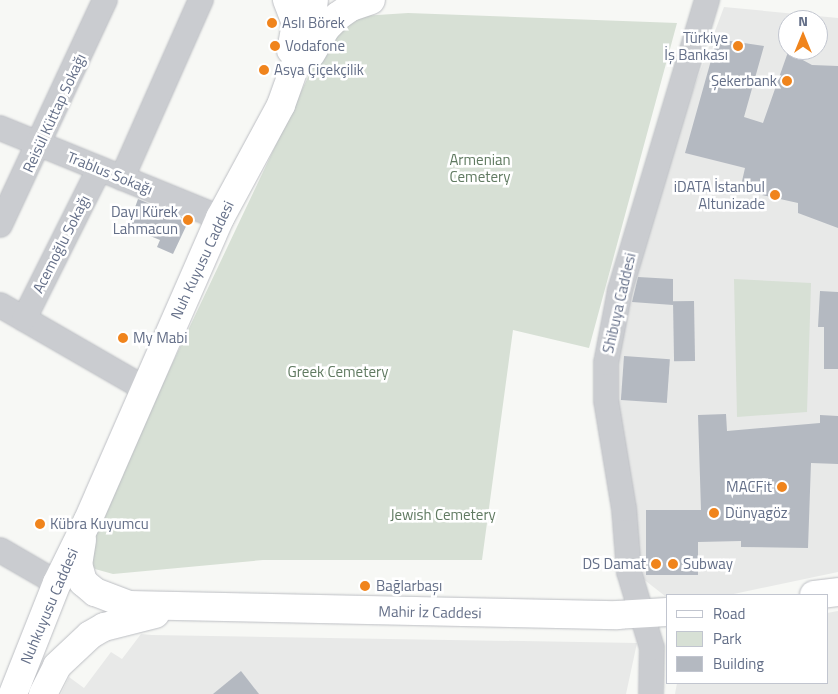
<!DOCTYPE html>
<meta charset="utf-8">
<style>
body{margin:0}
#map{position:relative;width:838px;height:694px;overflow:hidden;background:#f7f8f5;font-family:"Titillium Web",sans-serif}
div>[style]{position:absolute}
.built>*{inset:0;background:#e8e9e8}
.green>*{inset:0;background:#d7e0d5}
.building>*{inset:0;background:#b4b9c1;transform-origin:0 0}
.roads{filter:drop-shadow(0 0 1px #bcbec3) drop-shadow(0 0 1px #bcbec3)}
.minor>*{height:24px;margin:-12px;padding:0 12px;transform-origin:12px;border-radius:12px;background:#caccd0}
.major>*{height:28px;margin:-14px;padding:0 14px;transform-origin:14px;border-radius:14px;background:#fff}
.dots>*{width:14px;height:14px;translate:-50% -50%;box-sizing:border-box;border:2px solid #fff;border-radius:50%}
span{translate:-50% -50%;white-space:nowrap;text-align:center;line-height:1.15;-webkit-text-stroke:5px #fff;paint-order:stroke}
.poi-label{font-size:15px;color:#646f88}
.left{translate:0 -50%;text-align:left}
.right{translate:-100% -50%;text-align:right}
.street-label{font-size:15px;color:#646f88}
.park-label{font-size:15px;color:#607a61}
.legend{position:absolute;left:666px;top:594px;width:162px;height:90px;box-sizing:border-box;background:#fff;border:1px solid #c1c5cf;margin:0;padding:6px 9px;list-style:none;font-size:15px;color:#646f88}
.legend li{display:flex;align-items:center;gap:10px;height:25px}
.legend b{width:25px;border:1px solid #c1c5cf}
.north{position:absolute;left:778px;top:10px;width:50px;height:50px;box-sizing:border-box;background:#fff;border:1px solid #c1c5cf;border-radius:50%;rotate:0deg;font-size:14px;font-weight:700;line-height:20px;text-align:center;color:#646f88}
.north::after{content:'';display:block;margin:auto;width:18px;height:22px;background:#f0841c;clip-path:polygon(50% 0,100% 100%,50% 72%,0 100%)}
</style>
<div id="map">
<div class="built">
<i style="clip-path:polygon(evenodd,724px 7px,838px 18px,838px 572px,729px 595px,665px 596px,642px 578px,610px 383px,650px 206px,724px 7px,788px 20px,818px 20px,818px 50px,788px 50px,788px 20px)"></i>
<i style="clip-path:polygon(838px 611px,838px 694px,675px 694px,677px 683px,827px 683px,827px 613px)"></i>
<i style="clip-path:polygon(141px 634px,152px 635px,637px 643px,626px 694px,61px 694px,69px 677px,84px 688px,111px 652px,122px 659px)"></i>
</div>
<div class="green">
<i style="clip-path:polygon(408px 13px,677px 23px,589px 348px,513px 330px,482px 560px,263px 560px,113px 574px,95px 569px,87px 559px,92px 533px,325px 41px,362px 16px)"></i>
<i style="clip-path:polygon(734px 279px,811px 283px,807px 412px,737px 417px)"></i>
</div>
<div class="building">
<i style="clip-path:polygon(717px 39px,764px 46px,744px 117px,763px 123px,788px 52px,812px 65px,838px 66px,838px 228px,798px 213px,798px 203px,740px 190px,745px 168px,685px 153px)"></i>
<i style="clip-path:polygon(138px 199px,189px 220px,173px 254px,157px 247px,160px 240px,128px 227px)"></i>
<i style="clip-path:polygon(638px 277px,673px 279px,673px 305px,632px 302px)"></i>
<i style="clip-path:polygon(820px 291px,838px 292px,838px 369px,824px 369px,824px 327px,818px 327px)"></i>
<i style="left:694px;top:301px;width:60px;height:21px;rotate:89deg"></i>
<i style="left:624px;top:356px;width:46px;height:44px;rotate:4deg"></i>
<i style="clip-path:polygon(726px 414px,727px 431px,820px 423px,820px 415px,838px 416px,838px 464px,811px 463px,808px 548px,741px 547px,741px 541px,698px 542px,698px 575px,646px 575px,646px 510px,701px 510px,698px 415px)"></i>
<i style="clip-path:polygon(241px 671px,259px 694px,213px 694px)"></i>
</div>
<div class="roads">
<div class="minor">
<i style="left:0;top:128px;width:238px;rotate:22.2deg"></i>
<i style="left:122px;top:178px;width:195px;rotate:-66.1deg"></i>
<i style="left:0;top:225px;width:248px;rotate:-65deg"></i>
<i style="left:0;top:305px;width:166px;rotate:30deg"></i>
<i style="left:24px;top:319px;width:168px;rotate:-63.4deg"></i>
<i style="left:0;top:550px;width:66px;rotate:30.1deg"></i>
<i style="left:651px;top:694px;width:46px;rotate:-88.8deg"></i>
<i style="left:652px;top:648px;width:79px;rotate:-106.8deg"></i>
<i style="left:629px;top:572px;width:63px;rotate:-94.5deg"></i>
<i style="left:624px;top:509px;width:110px;rotate:-99.4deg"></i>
<i style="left:606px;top:400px;width:37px;rotate:-90deg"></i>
<i style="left:606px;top:363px;width:74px;rotate:-79.1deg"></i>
<i style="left:620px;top:290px;width:303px;rotate:-73.3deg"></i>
</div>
<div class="major">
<i style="left:287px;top:0;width:25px;rotate:69deg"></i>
<i style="left:296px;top:23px;width:28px;rotate:100deg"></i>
<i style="left:311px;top:54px;width:30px;rotate:-60deg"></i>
<i style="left:326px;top:28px;width:17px;rotate:-45deg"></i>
<i style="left:338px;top:16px;width:16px;rotate:-35deg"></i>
<i style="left:351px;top:7px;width:21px;rotate:-19deg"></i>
<i style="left:82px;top:540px;width:24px;rotate:99deg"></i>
<i style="left:78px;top:564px;width:19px;rotate:74deg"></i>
<i style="left:83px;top:582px;width:16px;rotate:40deg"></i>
<i style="left:95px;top:592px;width:36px;rotate:21deg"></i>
<i style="left:129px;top:605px;width:488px;rotate:1.2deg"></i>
<i style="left:617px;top:615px;width:50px;rotate:-3.4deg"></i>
<i style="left:814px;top:595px;width:24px;rotate:-7deg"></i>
<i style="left:13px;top:694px;width:119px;rotate:-68.4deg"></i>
<i style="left:57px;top:583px;width:70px;rotate:-63.8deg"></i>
<i style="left:88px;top:520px;width:330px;rotate:-66.4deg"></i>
<i style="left:220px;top:218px;width:128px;rotate:-61.6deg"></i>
<i style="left:281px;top:105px;width:92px;rotate:-70.4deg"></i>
<i style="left:312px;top:18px;width:18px;rotate:-84deg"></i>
<i style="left:43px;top:694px;width:31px;rotate:-63deg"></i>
<i style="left:57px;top:666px;width:45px;rotate:-43.2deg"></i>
<i style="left:90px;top:635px;width:16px;rotate:-30deg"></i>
<i style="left:104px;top:627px;width:53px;rotate:-14.3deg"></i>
</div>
</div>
<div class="dots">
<i style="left:272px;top:23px;background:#f0841c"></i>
<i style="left:275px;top:46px;background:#f0841c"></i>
<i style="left:738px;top:46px;background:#f0841c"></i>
<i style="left:264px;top:70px;background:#f0841c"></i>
<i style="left:787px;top:81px;background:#f0841c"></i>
<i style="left:775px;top:195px;background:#f0841c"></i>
<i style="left:188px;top:220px;background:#f0841c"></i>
<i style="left:123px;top:338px;background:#f0841c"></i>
<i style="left:782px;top:487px;background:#f0841c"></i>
<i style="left:714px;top:513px;background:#f0841c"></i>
<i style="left:40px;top:524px;background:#f0841c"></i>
<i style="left:656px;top:564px;background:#f0841c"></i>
<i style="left:673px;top:564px;background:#f0841c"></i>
<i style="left:365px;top:586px;background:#f0841c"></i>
</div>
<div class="poi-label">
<span class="left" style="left:282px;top:23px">Aslı Börek</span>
<span class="right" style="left:728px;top:46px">Türkiye<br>İş Bankası</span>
<span class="left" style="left:285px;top:46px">Vodafone</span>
<span class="left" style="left:274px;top:70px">Asya Çiçekçilik</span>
<span class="right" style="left:777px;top:81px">Şekerbank</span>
<span class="right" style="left:765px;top:195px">iDATA İstanbul<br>Altunizade</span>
<span class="right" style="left:178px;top:220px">Dayı Kürek<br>Lahmacun</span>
<span class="left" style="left:133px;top:338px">My Mabi</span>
<span class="right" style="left:772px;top:487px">MACFit</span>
<span class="left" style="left:725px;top:513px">Dünyagöz</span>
<span class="left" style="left:50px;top:524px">Kübra Kuyumcu</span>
<span class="right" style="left:646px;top:564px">DS Damat</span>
<span class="left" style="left:683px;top:564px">Subway</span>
<span class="left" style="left:376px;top:586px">Bağlarbaşı</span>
</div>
<div class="street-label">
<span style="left:54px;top:113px;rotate:-65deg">Reisül Küttap Sokağı</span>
<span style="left:110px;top:173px;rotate:22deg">Trablus Sokağı</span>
<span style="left:61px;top:244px;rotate:-63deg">Acemoğlu Sokağı</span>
<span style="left:202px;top:260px;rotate:-65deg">Nuh Kuyusu Caddesi</span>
<span style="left:619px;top:303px;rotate:-77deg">Shibuya Caddesi</span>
<span style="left:49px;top:606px;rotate:-67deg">Nuhkuyusu Caddesi</span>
<span style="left:430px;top:612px;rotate:1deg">Mahir İz Caddesi</span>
</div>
<div class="park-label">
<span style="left:480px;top:168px">Armenian<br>Cemetery</span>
<span style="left:338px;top:372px">Greek Cemetery</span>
<span style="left:443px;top:515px">Jewish Cemetery</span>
</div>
<ul class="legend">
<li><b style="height:6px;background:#fff"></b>Road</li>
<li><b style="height:14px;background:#d7e0d5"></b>Park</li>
<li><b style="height:14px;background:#b4b9c1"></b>Building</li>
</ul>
<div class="north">N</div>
</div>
